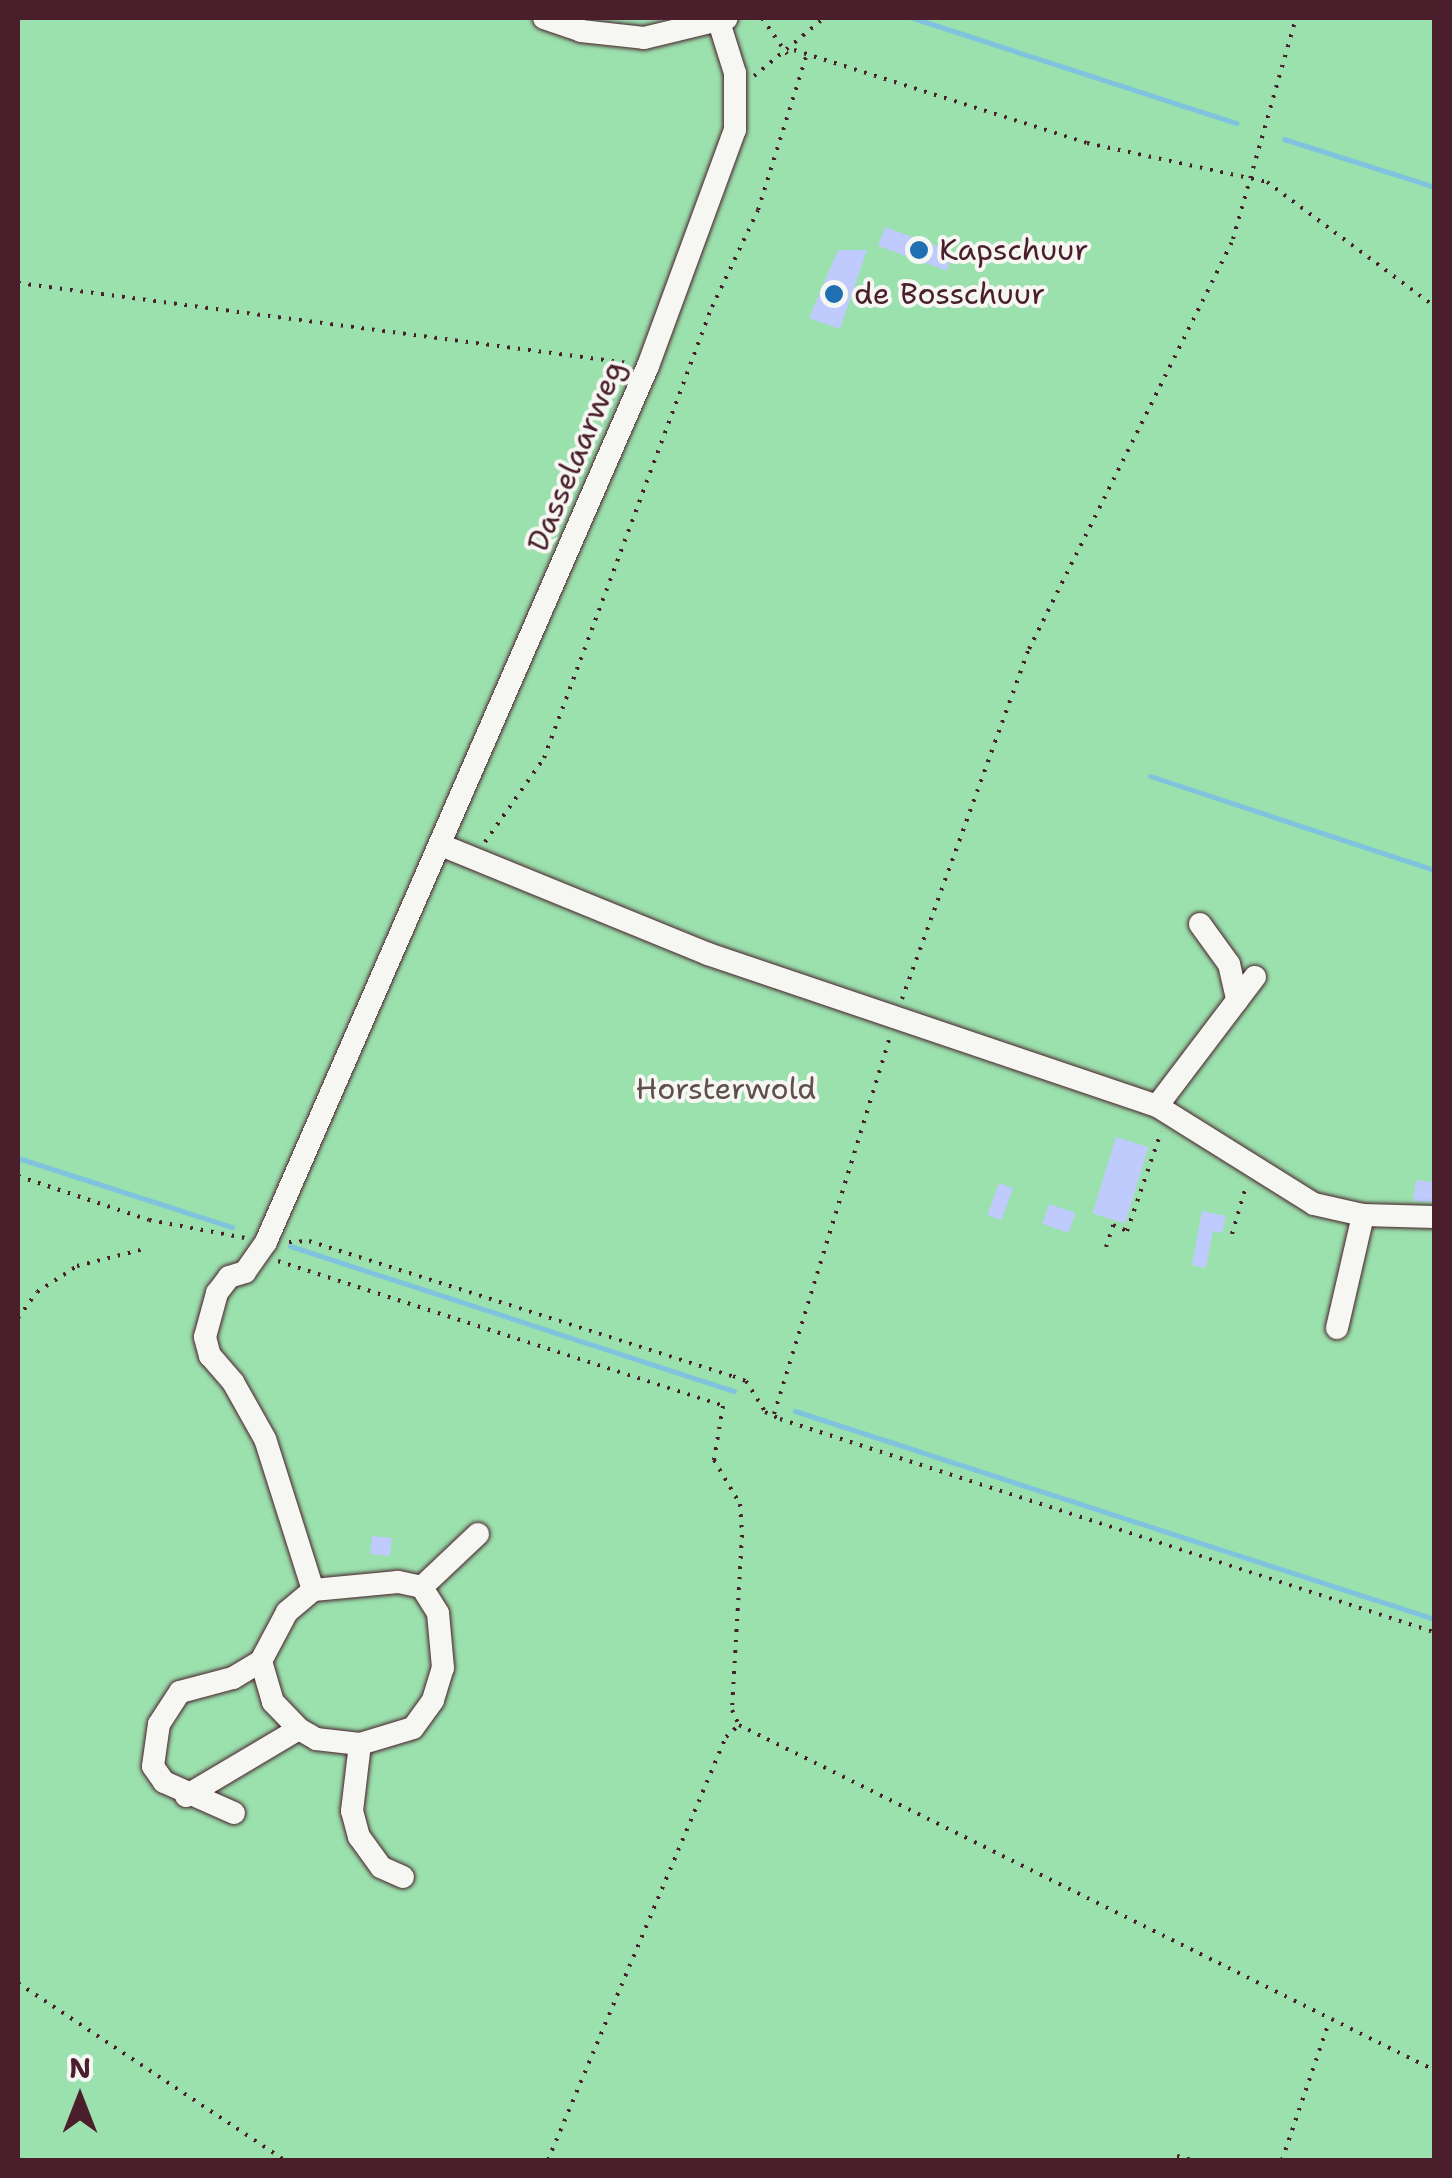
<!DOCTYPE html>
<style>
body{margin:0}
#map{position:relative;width:1452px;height:2178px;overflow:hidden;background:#f6f6f2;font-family:"Shantell Sans",sans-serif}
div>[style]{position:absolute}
.green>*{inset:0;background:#9be1ae;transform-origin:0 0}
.stream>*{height:5px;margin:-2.5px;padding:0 2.5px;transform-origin:2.5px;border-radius:2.5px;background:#7fc3df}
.building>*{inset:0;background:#becbfc;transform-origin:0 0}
.path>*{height:4px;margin-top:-2px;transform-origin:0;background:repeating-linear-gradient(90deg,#4a1f2b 0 2.5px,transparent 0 10.5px)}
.roads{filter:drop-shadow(0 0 2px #4a1f2b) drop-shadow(0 0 2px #4a1f2b)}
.minor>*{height:22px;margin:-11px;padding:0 11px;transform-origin:11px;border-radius:11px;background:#f6f6f2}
.dots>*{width:28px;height:28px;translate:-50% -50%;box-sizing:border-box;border:5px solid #f6f6f2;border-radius:50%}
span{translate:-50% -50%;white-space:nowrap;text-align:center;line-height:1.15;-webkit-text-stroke:8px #f6f6f2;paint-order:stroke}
.poi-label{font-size:30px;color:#4a1f2b}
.left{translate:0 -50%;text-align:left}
.street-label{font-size:30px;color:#4a1f2b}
.park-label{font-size:30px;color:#5e504c}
.frame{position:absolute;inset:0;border:20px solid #4a1f2b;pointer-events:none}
.north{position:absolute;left:30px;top:2048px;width:100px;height:100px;-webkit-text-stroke:8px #f6f6f2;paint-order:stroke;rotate:0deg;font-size:28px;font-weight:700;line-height:40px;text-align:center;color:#4a1f2b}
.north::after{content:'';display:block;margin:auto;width:35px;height:45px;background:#4a1f2b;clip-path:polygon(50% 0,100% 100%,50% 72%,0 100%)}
</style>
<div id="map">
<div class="green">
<i style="left:18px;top:18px;width:1416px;height:2142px"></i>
</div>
<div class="stream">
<i style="left:913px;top:18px;width:340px;rotate:18deg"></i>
<i style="left:1284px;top:139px;width:157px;rotate:17.7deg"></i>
<i style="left:1150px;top:776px;width:299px;rotate:18.3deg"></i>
<i style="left:18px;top:1158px;width:225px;rotate:17.9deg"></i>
<i style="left:290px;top:1246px;width:467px;rotate:18.1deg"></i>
<i style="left:795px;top:1411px;width:672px;rotate:18.03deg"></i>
</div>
<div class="building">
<i style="left:885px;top:227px;width:73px;height:20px;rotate:20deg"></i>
<i style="clip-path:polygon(838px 250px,867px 250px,840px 329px,809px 318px)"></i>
<i style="left:1116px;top:1137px;width:34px;height:80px;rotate:17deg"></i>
<i style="clip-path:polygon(1416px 1180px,1434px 1182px,1434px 1202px,1413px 1201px)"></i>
<i style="left:999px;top:1183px;width:15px;height:34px;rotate:20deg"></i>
<i style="left:1049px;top:1204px;width:28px;height:21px;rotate:19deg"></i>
<i style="clip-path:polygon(1202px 1211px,1226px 1216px,1222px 1233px,1213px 1231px,1206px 1268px,1192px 1265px)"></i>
<i style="left:372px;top:1536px;width:20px;height:18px;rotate:6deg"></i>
</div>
<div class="path">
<i style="left:762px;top:18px;width:44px;rotate:55.2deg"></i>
<i style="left:794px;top:50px;width:307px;rotate:17.6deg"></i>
<i style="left:1087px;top:143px;width:184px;rotate:12.2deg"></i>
<i style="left:1267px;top:182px;width:208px;rotate:36.6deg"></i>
<i style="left:754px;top:76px;width:91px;rotate:-39.6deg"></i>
<i style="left:18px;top:283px;width:615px;rotate:7.47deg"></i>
<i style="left:485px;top:842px;width:103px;rotate:-54.9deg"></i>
<i style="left:544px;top:758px;width:481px;rotate:-69.6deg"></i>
<i style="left:712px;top:307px;width:107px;rotate:-64.6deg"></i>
<i style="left:758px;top:210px;width:164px;rotate:-72.6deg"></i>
<i style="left:902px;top:999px;width:372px;rotate:-70.1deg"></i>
<i style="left:1029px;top:649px;width:458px;rotate:-63.5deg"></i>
<i style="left:1233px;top:239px;width:230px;rotate:-74.1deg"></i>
<i style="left:18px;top:1176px;width:138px;rotate:18.6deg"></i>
<i style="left:149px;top:1220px;width:98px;rotate:10.6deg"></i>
<i style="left:1232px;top:1234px;width:50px;rotate:-73.7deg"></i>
<i style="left:289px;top:1242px;width:20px;rotate:-3deg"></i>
<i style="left:309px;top:1241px;width:445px;rotate:17.7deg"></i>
<i style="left:733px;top:1376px;width:14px;rotate:21deg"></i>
<i style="left:746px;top:1381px;width:36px;rotate:58deg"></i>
<i style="left:765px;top:1412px;width:17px;rotate:25deg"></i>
<i style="left:780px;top:1419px;width:688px;rotate:18.04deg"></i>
<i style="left:1106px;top:1247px;width:23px;rotate:-72deg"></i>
<i style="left:1113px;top:1225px;width:15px;rotate:23deg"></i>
<i style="left:1127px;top:1231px;width:105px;rotate:-71deg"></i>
<i style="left:278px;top:1261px;width:468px;rotate:18deg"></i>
<i style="left:723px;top:1406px;width:55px;rotate:99.5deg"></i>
<i style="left:714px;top:1460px;width:51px;rotate:59.4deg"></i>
<i style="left:740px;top:1504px;width:31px;rotate:86deg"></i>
<i style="left:742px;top:1535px;width:175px;rotate:93.3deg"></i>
<i style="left:732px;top:1710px;width:17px;rotate:65deg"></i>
<i style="left:739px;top:1725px;width:776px;rotate:26.4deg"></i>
<i style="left:18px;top:1318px;width:32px;rotate:-54deg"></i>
<i style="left:37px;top:1292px;width:48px;rotate:-33deg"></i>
<i style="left:77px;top:1266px;width:69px;rotate:-14.2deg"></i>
<i style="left:774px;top:1414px;width:395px;rotate:-72.9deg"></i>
<i style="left:18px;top:1983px;width:320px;rotate:33.6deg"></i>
<i style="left:1177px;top:2156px;width:16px;rotate:15deg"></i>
<i style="left:548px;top:2160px;width:459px;rotate:-67.2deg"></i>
<i style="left:726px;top:1737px;width:18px;rotate:-43deg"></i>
<i style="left:1282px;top:2160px;width:146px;rotate:-71.2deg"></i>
</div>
<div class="roads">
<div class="minor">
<i style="left:544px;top:18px;width:39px;rotate:19deg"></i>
<i style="left:581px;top:31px;width:63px;rotate:6.3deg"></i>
<i style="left:644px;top:38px;width:85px;rotate:-13.5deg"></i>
<i style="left:441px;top:845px;width:288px;rotate:22.2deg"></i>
<i style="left:708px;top:954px;width:474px;rotate:18.7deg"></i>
<i style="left:1157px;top:1106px;width:185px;rotate:32deg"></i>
<i style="left:1314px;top:1204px;width:50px;rotate:12.7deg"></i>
<i style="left:1363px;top:1215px;width:71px;rotate:1.6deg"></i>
<i style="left:1200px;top:924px;width:49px;rotate:54.1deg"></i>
<i style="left:1229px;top:964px;width:37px;rotate:77deg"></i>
<i style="left:1157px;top:1106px;width:162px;rotate:-52.8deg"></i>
<i style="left:1337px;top:1328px;width:116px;rotate:-77deg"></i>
<i style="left:422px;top:1587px;width:77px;rotate:-43.4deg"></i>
<i style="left:261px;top:1661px;width:43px;rotate:73.7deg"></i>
<i style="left:273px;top:1702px;width:37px;rotate:46deg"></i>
<i style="left:299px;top:1729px;width:20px;rotate:30deg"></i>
<i style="left:316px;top:1739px;width:44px;rotate:6.5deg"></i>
<i style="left:186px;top:1796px;width:131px;rotate:-30.7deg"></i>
<i style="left:234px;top:1813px;width:77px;rotate:-156.1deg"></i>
<i style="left:164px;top:1782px;width:19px;rotate:-125deg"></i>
<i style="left:153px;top:1766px;width:42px;rotate:-81.9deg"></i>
<i style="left:159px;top:1724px;width:38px;rotate:-57deg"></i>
<i style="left:180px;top:1692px;width:55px;rotate:-14.8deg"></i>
<i style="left:233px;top:1678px;width:33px;rotate:-31deg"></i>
<i style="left:261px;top:1661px;width:55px;rotate:-62deg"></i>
<i style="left:287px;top:1612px;width:34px;rotate:-40deg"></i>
<i style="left:403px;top:1877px;width:24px;rotate:-156deg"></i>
<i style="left:381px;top:1867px;width:37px;rotate:-126deg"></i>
<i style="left:359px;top:1837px;width:27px;rotate:-105deg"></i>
<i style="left:352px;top:1811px;width:67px;rotate:-83.2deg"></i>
<i style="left:360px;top:1744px;width:55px;rotate:-16.8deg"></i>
<i style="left:413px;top:1728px;width:34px;rotate:-54deg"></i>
<i style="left:433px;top:1700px;width:34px;rotate:-73deg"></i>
<i style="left:443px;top:1668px;width:55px;rotate:-95.2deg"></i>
<i style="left:438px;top:1613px;width:31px;rotate:-122deg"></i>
<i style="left:422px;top:1587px;width:25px;rotate:-168deg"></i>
<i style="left:398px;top:1582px;width:85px;rotate:174.6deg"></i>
<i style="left:313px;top:1590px;width:158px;rotate:-107.6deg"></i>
<i style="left:265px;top:1439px;width:65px;rotate:-119.3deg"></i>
<i style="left:233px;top:1382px;width:35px;rotate:-131deg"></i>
<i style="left:210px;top:1356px;width:20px;rotate:-105deg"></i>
<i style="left:205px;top:1337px;width:46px;rotate:-74.7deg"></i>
<i style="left:217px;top:1293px;width:20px;rotate:-53deg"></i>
<i style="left:229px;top:1277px;width:17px;rotate:-17deg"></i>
<i style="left:245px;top:1272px;width:37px;rotate:-55deg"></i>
<i style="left:266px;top:1242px;width:956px;rotate:-66.44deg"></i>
<i style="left:648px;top:366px;width:252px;rotate:-69.8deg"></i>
<i style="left:735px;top:130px;width:57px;rotate:-90deg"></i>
<i style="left:735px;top:73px;width:53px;rotate:-107.4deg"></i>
</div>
</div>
<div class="dots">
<i style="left:919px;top:250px;background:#1f6fb2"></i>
<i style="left:834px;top:294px;background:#1f6fb2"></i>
</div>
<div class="poi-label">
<span class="left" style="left:939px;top:250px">Kapschuur</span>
<span class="left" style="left:854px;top:294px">de Bosschuur</span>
</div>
<div class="street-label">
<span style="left:576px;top:456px;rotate:-67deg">Dasselaarweg</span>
</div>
<div class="park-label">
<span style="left:726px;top:1089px">Horsterwold</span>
</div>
<div class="frame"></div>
<div class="north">N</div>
</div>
